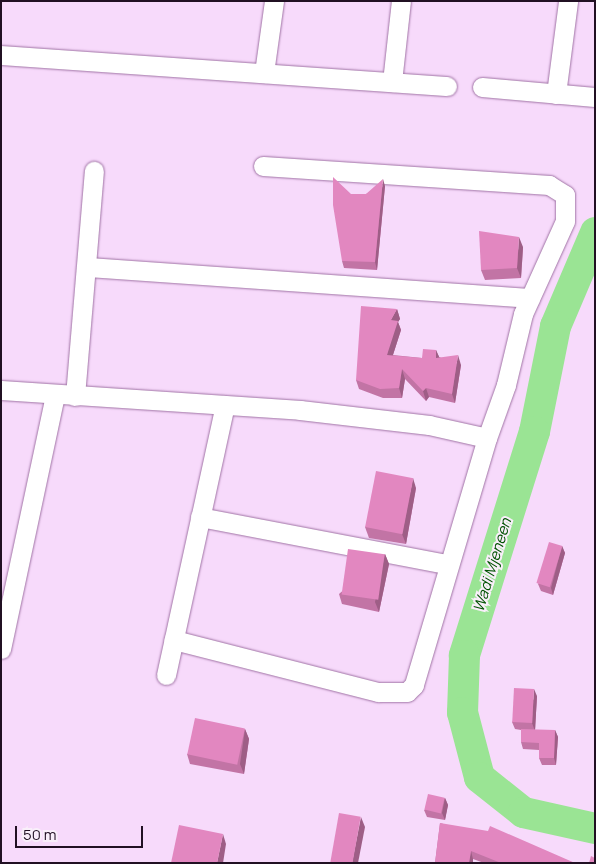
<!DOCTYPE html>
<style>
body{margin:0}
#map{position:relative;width:596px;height:864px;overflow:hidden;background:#f7dafb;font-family:Manrope,sans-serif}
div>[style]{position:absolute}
.river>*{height:31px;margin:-15.5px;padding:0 15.5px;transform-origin:15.5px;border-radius:15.5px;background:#9ae494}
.roads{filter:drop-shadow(0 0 1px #a073a5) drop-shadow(0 0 1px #a073a5)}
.street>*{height:19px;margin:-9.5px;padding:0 9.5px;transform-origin:9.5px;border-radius:9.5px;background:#fff}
.wall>*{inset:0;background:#c274a5}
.shaded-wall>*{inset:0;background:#9e5e86}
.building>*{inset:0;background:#e287c0;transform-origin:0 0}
span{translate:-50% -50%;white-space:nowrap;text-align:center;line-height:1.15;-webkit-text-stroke:4px #f9effa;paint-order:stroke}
.water-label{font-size:15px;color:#015302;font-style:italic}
.frame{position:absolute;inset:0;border:2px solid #211023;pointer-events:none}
.scale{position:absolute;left:15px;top:826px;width:128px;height:22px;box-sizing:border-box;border:2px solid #211023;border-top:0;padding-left:6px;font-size:15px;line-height:18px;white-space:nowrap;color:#211023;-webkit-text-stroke:4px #f9effa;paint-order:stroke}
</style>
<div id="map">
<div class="river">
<i style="left:595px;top:232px;width:102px;rotate:113.1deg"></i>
<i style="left:555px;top:326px;width:107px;rotate:101.3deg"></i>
<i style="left:534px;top:431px;width:235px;rotate:107.4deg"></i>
<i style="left:464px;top:655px;width:57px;rotate:92deg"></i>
<i style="left:462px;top:712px;width:67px;rotate:75.3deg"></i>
<i style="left:479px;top:777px;width:56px;rotate:38.5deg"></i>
<i style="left:523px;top:812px;width:74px;rotate:12.5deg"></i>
</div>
<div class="roads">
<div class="street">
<i style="left:1px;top:55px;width:447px;rotate:4deg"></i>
<i style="left:264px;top:73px;width:73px;rotate:-82.1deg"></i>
<i style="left:392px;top:82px;width:81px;rotate:-83.7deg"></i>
<i style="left:482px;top:87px;width:113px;rotate:5.1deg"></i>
<i style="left:556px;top:94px;width:94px;rotate:-82.6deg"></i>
<i style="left:263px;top:166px;width:287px;rotate:3.8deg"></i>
<i style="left:549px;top:185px;width:19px;rotate:32deg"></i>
<i style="left:565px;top:195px;width:26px;rotate:90deg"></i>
<i style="left:565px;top:221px;width:102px;rotate:114.3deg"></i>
<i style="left:523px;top:314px;width:73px;rotate:103.5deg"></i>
<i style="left:506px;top:385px;width:56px;rotate:109.7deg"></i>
<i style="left:87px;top:267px;width:444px;rotate:4deg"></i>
<i style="left:1px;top:390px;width:300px;rotate:3.8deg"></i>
<i style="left:300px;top:410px;width:130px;rotate:6.6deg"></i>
<i style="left:429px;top:425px;width:59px;rotate:12.6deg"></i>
<i style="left:487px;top:438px;width:258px;rotate:106.5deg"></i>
<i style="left:414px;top:685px;width:10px;rotate:135deg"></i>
<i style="left:407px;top:692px;width:29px;rotate:180deg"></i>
<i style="left:378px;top:692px;width:211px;rotate:-165.7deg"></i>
<i style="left:75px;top:396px;width:226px;rotate:-85.2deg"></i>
<i style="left:200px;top:517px;width:251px;rotate:10.8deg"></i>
<i style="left:1px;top:649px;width:260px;rotate:-78deg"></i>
<i style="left:166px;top:675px;width:276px;rotate:-77.7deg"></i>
</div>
</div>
<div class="wall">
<i style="clip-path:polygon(385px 186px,377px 270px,344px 268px,342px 261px,351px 194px,366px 194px)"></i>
<i style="clip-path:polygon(523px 247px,521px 278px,485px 280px,481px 270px)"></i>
<i style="clip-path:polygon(397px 309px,400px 319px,398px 322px,401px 330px,393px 355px,422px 358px,436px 350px,439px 357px,461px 365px,455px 403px,429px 397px,426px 401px,405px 379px,402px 398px,383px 398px,359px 389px,356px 380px)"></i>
<i style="clip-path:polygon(416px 488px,406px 544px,369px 538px,365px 527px)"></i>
<i style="clip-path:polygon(562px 546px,565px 553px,553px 595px,541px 591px,538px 584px)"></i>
<i style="clip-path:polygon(385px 554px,389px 564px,379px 612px,342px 604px,339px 594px)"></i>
<i style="clip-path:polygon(537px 696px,535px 730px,555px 730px,558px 737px,556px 765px,542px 765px,539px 758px,539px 750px,523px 749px,521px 742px,521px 730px,515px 729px,512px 722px)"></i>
<i style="clip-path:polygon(245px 729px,249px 739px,244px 774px,190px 764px,187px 754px)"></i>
<i style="clip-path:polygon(445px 798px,448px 805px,445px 820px,427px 817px,424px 810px)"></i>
<i style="clip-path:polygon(440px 823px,575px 863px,484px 863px,473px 859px,473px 863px,435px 863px)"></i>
</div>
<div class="shaded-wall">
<i style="clip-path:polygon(383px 179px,385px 186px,377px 270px,375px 262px)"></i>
<i style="clip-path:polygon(519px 237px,523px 247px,521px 278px,517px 268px)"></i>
<i style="clip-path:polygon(397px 309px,400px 319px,398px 322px,401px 330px,390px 364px,387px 355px,391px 320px)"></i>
<i style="clip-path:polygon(436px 350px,440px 359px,436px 358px)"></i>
<i style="clip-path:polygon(458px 355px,461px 365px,455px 403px,452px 394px)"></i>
<i style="clip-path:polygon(402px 369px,405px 379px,402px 398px,399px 388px)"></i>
<i style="clip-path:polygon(426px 388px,429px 397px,426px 401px,423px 391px)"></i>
<i style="clip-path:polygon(413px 478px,416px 488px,406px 544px,402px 534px)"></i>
<i style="clip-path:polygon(562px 546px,565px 553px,553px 595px,551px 588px)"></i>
<i style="clip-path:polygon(385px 554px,389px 564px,379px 612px,375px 602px)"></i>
<i style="clip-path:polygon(534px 689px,537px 696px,535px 731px,532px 723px)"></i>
<i style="clip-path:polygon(245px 729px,249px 739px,244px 774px,240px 764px)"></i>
<i style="clip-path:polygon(555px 730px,558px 737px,556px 765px,554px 758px)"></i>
<i style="clip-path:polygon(445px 798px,448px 805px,445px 820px,442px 813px)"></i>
<i style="clip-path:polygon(361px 817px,365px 827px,358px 863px,352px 863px)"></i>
<i style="clip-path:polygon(223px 834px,226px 844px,223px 863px,217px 863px)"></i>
<i style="clip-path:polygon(471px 851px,473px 859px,473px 863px,469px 863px)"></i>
</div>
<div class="building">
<i style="clip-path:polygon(333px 177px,351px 194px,366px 194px,383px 179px,375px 262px,342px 261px,333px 205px)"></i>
<i style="clip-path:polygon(479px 231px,519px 237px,517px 268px,481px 270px)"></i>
<i style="clip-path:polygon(361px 306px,397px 309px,391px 320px,398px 321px,387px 355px,422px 358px,423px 349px,436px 350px,436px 358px,458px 355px,452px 394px,426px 388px,423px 391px,402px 369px,399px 388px,380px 389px,356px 380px)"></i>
<i style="left:376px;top:471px;width:38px;height:57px;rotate:11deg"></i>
<i style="left:549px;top:542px;width:14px;height:43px;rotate:17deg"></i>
<i style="left:348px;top:549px;width:37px;height:46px;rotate:8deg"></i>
<i style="left:514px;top:688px;width:20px;height:34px;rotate:3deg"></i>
<i style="left:195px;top:718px;width:51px;height:37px;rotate:12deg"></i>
<i style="clip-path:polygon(521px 729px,555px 730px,554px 758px,539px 758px,539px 743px,521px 742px)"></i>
<i style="left:428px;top:794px;width:17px;height:16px;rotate:13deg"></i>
<i style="left:339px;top:813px;width:22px;height:51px;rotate:10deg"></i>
<i style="clip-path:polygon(440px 823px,488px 831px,490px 826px,575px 863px,501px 863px,471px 851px,469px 863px,435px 863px)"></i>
<i style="clip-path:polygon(179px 825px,223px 834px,217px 863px,171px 863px)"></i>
<i style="clip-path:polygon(591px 856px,595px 858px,595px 863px,589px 863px)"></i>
</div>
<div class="water-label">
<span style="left:492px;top:565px;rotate:-73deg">Wadi Mjeneen</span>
</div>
<div class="frame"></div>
<div class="scale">50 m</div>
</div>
